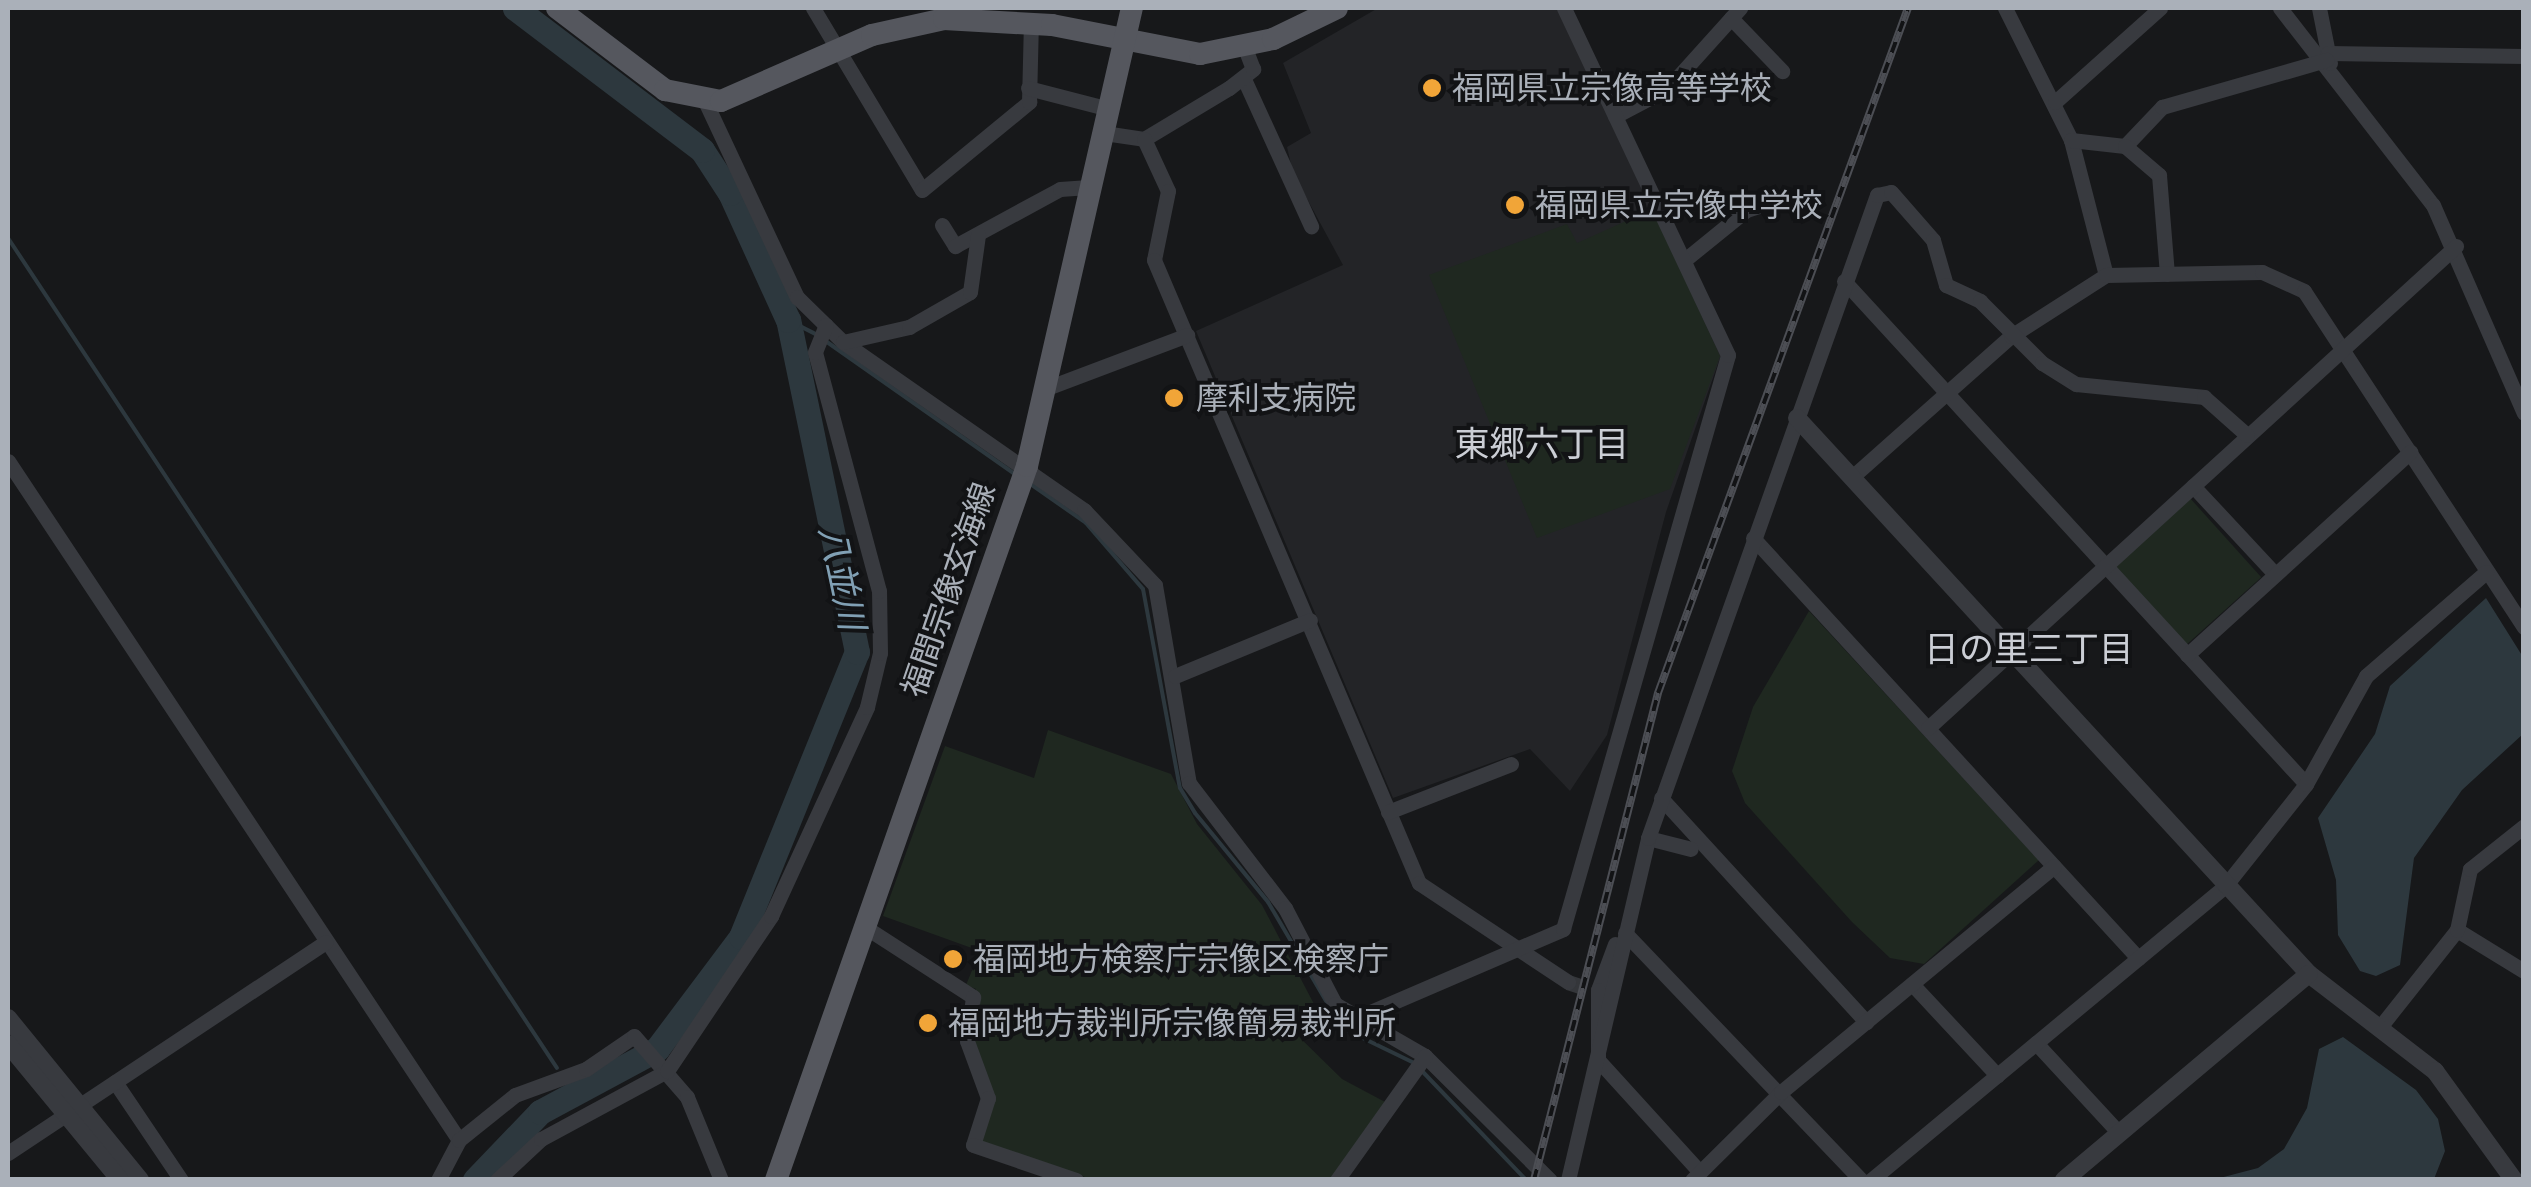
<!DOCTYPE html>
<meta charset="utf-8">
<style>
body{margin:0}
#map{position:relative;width:2531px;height:1187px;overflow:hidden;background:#17181a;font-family:Rubik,"Noto Sans JP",sans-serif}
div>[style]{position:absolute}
.built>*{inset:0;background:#232427}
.green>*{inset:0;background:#1f2820;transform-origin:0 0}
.water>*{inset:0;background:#2d383e}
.stream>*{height:4px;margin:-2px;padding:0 2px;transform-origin:2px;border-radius:2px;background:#2d383e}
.river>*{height:25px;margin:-12.5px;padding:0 12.5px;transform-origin:12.5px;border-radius:12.5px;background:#2d383e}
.minor-tunnel>*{height:15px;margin-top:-7.5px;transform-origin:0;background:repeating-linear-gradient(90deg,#34363a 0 15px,transparent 0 23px)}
.minor>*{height:15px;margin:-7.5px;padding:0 7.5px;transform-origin:7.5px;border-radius:7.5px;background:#383a3f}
.tertiary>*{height:18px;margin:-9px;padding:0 9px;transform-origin:9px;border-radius:9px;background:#383a3f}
.primary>*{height:22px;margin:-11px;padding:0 11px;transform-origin:11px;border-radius:11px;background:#55575e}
.rail>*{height:8px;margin-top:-4px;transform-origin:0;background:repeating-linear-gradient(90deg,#121315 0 11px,#4c4e54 0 22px);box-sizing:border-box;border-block:2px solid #4c4e54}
.dots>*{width:28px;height:28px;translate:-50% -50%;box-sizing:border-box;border:5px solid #121315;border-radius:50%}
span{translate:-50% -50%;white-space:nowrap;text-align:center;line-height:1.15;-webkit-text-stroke:8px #121315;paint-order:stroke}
.poi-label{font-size:32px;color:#aab0b9}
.left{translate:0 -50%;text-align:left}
.street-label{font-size:32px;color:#aab0b9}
.neighbourhood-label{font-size:35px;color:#cbced5}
.water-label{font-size:35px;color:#81a0b4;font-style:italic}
.frame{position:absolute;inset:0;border:10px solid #aab0b9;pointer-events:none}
</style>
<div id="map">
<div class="built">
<i style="clip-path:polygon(1378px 8px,1558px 8px,1722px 352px,1666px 512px,1607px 735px,1570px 791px,1530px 749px,1393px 798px,1196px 331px,1343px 265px,1293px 173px,1287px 147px,1311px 133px,1283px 63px)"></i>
</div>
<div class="green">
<i style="clip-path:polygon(1653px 209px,1720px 356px,1670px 489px,1537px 538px,1429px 275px,1567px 224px,1577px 243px)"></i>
<i style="left:2189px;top:497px;width:108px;height:103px;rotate:48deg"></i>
<i style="clip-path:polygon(1809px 611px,2039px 860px,1924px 964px,1890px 958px,1852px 922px,1745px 803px,1732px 771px,1753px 707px)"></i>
<i style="clip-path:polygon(1048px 730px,1171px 774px,1197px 824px,1262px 905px,1314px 1004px,1288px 1026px,1342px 1079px,1387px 1103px,1331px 1179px,1091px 1179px,979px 1142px,992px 1101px,973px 1052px,976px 989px,966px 985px,980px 951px,883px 916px,945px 746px,1034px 778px)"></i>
</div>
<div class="water">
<i style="clip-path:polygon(2486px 598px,2523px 657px,2523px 734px,2462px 790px,2414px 858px,2400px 965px,2376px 976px,2360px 971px,2338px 935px,2336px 880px,2318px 818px,2375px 734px,2390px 686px)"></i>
<i style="clip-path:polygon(2343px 1037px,2416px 1090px,2438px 1119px,2445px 1151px,2434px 1179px,2216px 1179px,2258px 1168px,2284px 1149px,2307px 1108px,2319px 1049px)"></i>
</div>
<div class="stream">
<i style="left:8px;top:238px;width:995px;rotate:56.52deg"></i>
<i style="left:788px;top:320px;width:35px;rotate:27deg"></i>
<i style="left:827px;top:342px;width:230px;rotate:35.1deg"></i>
<i style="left:1032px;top:485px;width:66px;rotate:35.1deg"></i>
<i style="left:1086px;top:523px;width:87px;rotate:49.2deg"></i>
<i style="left:1143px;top:589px;width:202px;rotate:79.5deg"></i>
<i style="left:1180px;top:788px;width:29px;rotate:59deg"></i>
<i style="left:1195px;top:813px;width:115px;rotate:50.6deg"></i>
<i style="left:1268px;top:902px;width:146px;rotate:59.6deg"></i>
<i style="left:1342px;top:1028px;width:82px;rotate:25.9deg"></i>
<i style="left:1422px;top:1071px;width:151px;rotate:46.3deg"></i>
</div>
<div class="river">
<i style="left:475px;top:1180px;width:94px;rotate:-46.3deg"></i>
<i style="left:540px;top:1112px;width:133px;rotate:-28.3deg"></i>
<i style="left:657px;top:1049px;width:140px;rotate:-53.1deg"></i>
<i style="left:741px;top:937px;width:308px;rotate:-67.9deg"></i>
<i style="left:857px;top:652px;width:339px;rotate:-101.7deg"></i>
<i style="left:788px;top:320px;width:140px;rotate:-114.5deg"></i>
<i style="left:730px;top:193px;width:51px;rotate:-123.1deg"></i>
<i style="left:702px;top:150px;width:235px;rotate:-142.8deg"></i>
</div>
<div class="minor-tunnel">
<i style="left:1568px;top:982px;width:19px;rotate:18deg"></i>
</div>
<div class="minor">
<i style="left:813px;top:8px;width:212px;rotate:59.1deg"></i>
<i style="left:922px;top:190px;width:139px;rotate:-39.4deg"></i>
<i style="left:1029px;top:102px;width:80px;rotate:-88.6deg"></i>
<i style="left:2005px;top:8px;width:148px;rotate:63.4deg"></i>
<i style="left:2071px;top:140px;width:139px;rotate:75.5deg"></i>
<i style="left:2280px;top:8px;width:249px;rotate:52.2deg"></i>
<i style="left:2433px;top:205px;width:227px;rotate:66.4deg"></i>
<i style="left:2319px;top:8px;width:56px;rotate:78.7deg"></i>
<i style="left:1731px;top:18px;width:74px;rotate:46.1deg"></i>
<i style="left:2328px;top:53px;width:196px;rotate:0.9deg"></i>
<i style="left:1244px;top:79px;width:162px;rotate:65.5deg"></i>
<i style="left:1028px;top:88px;width:84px;rotate:14.5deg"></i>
<i style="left:705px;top:101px;width:217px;rotate:64.9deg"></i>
<i style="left:797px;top:297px;width:64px;rotate:44.4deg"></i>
<i style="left:843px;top:342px;width:294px;rotate:34.9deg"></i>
<i style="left:1084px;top:510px;width:103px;rotate:46.6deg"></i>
<i style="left:1155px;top:585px;width:201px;rotate:80.3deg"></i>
<i style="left:1189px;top:783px;width:158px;rotate:52.5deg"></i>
<i style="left:1285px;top:908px;width:108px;rotate:62.5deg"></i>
<i style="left:1335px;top:1004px;width:104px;rotate:30deg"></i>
<i style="left:1425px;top:1056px;width:176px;rotate:44.8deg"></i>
<i style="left:2055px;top:102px;width:141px;rotate:-41.8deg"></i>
<i style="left:1615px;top:116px;width:60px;rotate:-27.8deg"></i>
<i style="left:1668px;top:88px;width:108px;rotate:-48deg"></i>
<i style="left:1104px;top:133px;width:40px;rotate:8.5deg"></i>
<i style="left:1144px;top:139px;width:99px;rotate:-31deg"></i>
<i style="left:1229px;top:88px;width:31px;rotate:-38deg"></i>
<i style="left:1253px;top:69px;width:22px;rotate:-111deg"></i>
<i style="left:1144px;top:139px;width:57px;rotate:65.2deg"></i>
<i style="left:1168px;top:191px;width:70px;rotate:101.5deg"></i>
<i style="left:1154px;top:260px;width:677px;rotate:66.96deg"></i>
<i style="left:1419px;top:883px;width:179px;rotate:33.6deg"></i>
<i style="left:2071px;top:140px;width:54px;rotate:6.3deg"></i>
<i style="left:2125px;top:146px;width:54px;rotate:-46.5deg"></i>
<i style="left:2162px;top:107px;width:171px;rotate:-16deg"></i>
<i style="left:2125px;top:146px;width:45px;rotate:40.5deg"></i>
<i style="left:2159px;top:175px;width:99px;rotate:85.4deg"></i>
<i style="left:942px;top:225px;width:25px;rotate:58deg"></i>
<i style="left:955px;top:246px;width:119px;rotate:-28.5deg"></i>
<i style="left:1060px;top:189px;width:32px;rotate:-4deg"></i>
<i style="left:1687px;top:258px;width:76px;rotate:-39.1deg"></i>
<i style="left:1746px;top:210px;width:43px;rotate:-17.6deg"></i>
<i style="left:1844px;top:281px;width:683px;rotate:47.43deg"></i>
<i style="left:843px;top:342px;width:68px;rotate:-12.8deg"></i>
<i style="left:909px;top:327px;width:70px;rotate:-29.8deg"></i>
<i style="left:970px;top:292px;width:58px;rotate:-82deg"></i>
<i style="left:1047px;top:388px;width:150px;rotate:-20.7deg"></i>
<i style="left:8px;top:461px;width:815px;rotate:56.41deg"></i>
<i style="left:1852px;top:477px;width:213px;rotate:-41.6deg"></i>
<i style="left:2011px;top:336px;width:113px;rotate:-32.7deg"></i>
<i style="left:2106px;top:275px;width:156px;rotate:-1.1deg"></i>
<i style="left:2262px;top:272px;width:46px;rotate:24.3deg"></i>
<i style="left:2304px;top:291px;width:402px;rotate:56.8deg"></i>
<i style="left:2193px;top:486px;width:120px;rotate:47deg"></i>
<i style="left:1753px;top:538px;width:570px;rotate:47.49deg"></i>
<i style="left:2187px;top:655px;width:302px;rotate:-42.3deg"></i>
<i style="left:1175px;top:676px;width:146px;rotate:-22.5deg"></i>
<i style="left:1928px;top:728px;width:715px;rotate:-42.39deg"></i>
<i style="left:1661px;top:798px;width:304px;rotate:47.5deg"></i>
<i style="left:1388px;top:812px;width:132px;rotate:-21.3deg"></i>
<i style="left:1648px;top:838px;width:44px;rotate:14.3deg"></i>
<i style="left:865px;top:927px;width:129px;rotate:32.9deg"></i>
<i style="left:973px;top:997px;width:44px;rotate:97.8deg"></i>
<i style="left:967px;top:1041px;width:61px;rotate:69.8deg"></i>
<i style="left:988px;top:1098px;width:49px;rotate:107.7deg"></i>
<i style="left:973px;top:1145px;width:109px;rotate:18.8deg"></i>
<i style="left:2457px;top:930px;width:79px;rotate:31.5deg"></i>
<i style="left:1625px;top:933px;width:342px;rotate:46.3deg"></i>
<i style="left:1615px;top:944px;width:49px;rotate:110.3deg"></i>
<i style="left:1598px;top:990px;width:70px;rotate:90deg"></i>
<i style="left:1598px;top:1060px;width:151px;rotate:47.7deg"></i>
<i style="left:1912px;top:984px;width:125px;rotate:47deg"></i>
<i style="left:1352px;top:1020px;width:230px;rotate:-23.3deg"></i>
<i style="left:1563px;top:929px;width:597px;rotate:-73.96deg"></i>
<i style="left:1728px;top:355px;width:384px;rotate:-115.3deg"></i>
<i style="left:2380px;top:1027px;width:124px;rotate:-51.6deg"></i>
<i style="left:2457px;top:930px;width:62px;rotate:-78deg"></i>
<i style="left:2470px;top:869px;width:69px;rotate:-38.5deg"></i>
<i style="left:2036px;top:1043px;width:122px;rotate:47.3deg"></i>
<i style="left:115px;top:1082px;width:118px;rotate:56deg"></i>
<i style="left:8px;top:1153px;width:381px;rotate:-33.6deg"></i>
<i style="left:438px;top:1180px;width:45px;rotate:-62.3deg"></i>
<i style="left:459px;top:1140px;width:72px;rotate:-38.8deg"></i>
<i style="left:515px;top:1095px;width:76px;rotate:-20.1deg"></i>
<i style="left:586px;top:1069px;width:58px;rotate:-34.5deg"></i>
<i style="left:634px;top:1036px;width:81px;rotate:49deg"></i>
<i style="left:687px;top:1097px;width:90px;rotate:67.7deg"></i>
<i style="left:497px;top:1180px;width:60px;rotate:-43deg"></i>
<i style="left:541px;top:1139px;width:143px;rotate:-28.4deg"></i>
<i style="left:667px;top:1071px;width:187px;rotate:-56.1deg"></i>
<i style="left:771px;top:916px;width:230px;rotate:-65.3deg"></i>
<i style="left:867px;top:707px;width:56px;rotate:-76.5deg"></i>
<i style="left:880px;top:653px;width:62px;rotate:-90.9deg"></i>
<i style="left:879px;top:591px;width:247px;rotate:-105deg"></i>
<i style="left:815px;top:352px;width:29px;rotate:-68deg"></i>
<i style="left:1337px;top:1180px;width:152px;rotate:-54.6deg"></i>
<i style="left:1568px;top:1180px;width:351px;rotate:-76.8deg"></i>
<i style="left:1648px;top:838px;width:683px;rotate:-70.4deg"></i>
<i style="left:1877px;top:195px;width:14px;rotate:-12deg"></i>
<i style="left:1891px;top:192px;width:64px;rotate:48.8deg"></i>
<i style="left:1933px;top:240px;width:47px;rotate:73.9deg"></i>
<i style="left:1946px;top:285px;width:38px;rotate:25deg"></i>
<i style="left:1980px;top:301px;width:88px;rotate:45deg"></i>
<i style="left:2042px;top:363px;width:40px;rotate:32deg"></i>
<i style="left:2076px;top:384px;width:129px;rotate:5.8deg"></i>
<i style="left:2204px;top:397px;width:57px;rotate:41.5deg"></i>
<i style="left:1692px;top:1180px;width:125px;rotate:-44.7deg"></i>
<i style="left:1781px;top:1092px;width:354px;rotate:-39.6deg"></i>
<i style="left:1871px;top:1180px;width:460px;rotate:-39.7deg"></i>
<i style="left:2225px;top:886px;width:130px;rotate:-51.5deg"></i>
<i style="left:2306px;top:784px;width:124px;rotate:-60.9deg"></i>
<i style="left:2366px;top:676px;width:159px;rotate:-40.9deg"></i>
</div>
<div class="tertiary">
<i style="left:1797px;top:418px;width:756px;rotate:47.36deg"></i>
<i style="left:2309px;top:974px;width:159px;rotate:37.6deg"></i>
<i style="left:2435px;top:1071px;width:135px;rotate:54.1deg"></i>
<i style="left:8px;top:1018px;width:209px;rotate:50.8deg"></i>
<i style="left:8px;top:1044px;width:176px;rotate:50.5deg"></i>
<i style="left:2064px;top:1180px;width:320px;rotate:-40.1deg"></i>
</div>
<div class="primary">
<i style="left:557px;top:8px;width:136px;rotate:37.2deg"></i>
<i style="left:665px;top:90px;width:57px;rotate:11.1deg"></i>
<i style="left:721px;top:101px;width:165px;rotate:-23.6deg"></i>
<i style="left:872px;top:35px;width:74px;rotate:-12.5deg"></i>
<i style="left:944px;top:19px;width:108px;rotate:3.2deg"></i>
<i style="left:1052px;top:25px;width:151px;rotate:11.1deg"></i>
<i style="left:1200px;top:54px;width:75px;rotate:-11.6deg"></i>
<i style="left:1273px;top:39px;width:71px;rotate:-25.8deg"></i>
<i style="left:776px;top:1180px;width:757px;rotate:-70.63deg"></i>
<i style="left:1027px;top:466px;width:470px;rotate:-77.1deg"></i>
</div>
<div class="rail">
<i style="left:1534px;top:1180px;width:503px;rotate:-75.71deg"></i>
<i style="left:1658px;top:693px;width:729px;rotate:-69.95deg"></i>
</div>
<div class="dots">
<i style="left:1432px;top:88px;background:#f1a538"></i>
<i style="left:1515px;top:205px;background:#f1a538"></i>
<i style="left:1174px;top:398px;background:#f1a538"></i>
<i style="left:953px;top:959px;background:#f1a538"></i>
<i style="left:928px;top:1023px;background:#f1a538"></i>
</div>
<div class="poi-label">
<span class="left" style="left:1452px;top:88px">福岡県立宗像高等学校</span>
<span class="left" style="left:1535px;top:205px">福岡県立宗像中学校</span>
<span class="left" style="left:1196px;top:398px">摩利支病院</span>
<span class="left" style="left:973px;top:959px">福岡地方検察庁宗像区検察庁</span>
<span class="left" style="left:948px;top:1023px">福岡地方裁判所宗像簡易裁判所</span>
</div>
<div class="street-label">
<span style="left:949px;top:590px;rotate:-71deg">福間宗像玄海線</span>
</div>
<div class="neighbourhood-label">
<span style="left:1542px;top:444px">東郷六丁目</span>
<span style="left:2029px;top:649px">日の里三丁目</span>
</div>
<div class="water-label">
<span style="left:842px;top:578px;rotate:78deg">八並川</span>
</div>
<div class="frame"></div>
</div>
